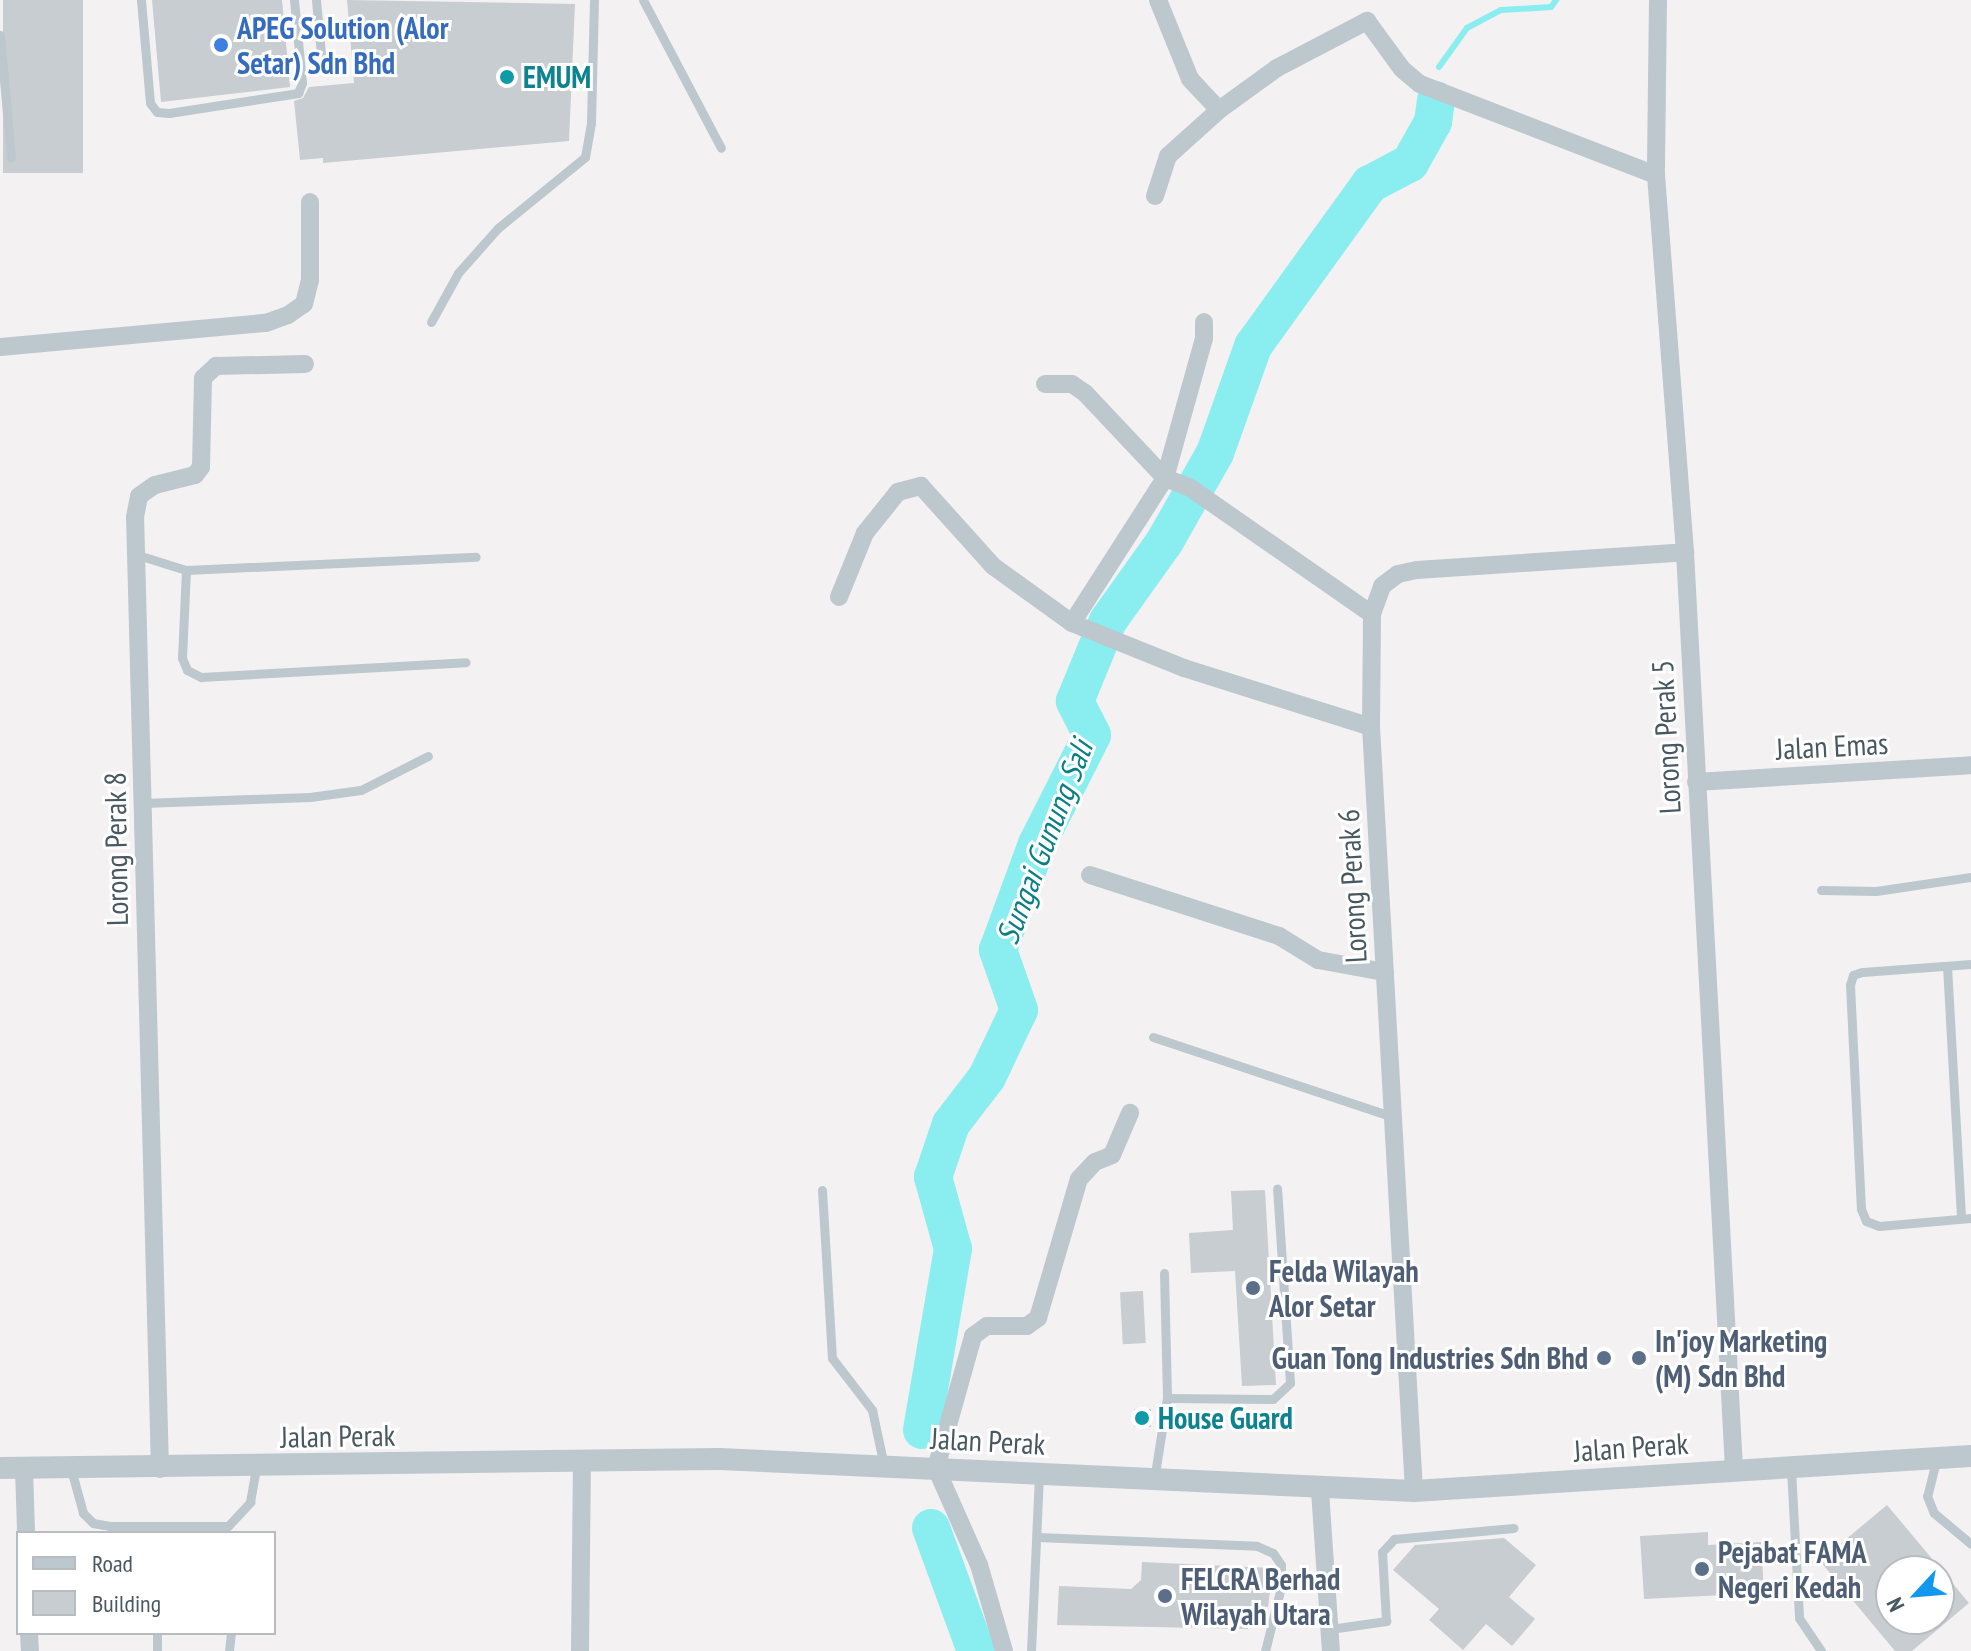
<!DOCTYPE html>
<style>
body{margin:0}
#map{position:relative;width:1971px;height:1651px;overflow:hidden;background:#f4f1f2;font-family:"PT Sans Narrow",sans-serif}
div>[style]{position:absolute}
.stream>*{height:6px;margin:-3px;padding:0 3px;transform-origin:3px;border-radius:3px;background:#8aedf0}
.river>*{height:38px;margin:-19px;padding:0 19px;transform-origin:19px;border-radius:19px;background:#8aedf0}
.building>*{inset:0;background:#c8cdd1;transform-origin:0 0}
.service>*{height:9px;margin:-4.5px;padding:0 4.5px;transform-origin:4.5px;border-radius:4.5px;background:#bcc8ce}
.minor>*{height:18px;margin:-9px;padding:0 9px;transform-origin:9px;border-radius:9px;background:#bcc8ce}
.tertiary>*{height:22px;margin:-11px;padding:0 11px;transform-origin:11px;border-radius:11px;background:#bcc8ce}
.dots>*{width:22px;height:22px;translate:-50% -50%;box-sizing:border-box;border:4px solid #fff;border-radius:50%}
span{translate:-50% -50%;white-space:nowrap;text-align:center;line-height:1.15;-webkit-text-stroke:6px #fff;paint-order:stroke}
.shop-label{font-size:30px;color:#366cbe;font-weight:700}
.left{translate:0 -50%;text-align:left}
.culture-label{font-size:30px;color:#0d838f;font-weight:700}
.street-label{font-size:30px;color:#485860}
.service-label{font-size:30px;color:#4e5e75;font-weight:700}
.right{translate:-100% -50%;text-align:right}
.water-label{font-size:32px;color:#097f84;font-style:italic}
.legend{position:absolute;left:16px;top:1531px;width:260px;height:104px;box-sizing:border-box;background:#fff;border:2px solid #b6bcbf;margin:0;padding:10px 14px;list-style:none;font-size:24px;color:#485860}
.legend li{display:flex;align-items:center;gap:16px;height:40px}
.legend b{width:40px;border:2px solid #b6bcbf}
.north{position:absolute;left:1875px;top:1555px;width:80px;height:80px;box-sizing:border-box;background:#fff;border:2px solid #b6bcbf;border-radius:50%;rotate:244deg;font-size:22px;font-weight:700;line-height:32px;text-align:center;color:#485860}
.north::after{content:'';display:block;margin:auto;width:28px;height:36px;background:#1197ee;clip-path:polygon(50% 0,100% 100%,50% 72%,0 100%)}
</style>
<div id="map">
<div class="stream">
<i style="left:1439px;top:67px;width:48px;rotate:-54.3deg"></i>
<i style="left:1467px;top:28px;width:38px;rotate:-28deg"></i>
<i style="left:1501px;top:10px;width:50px;rotate:-3.4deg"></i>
<i style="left:1551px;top:7px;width:9px;rotate:-54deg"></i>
</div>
<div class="river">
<i style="left:922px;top:1430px;width:184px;rotate:-80.3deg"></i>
<i style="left:953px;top:1249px;width:75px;rotate:-105.5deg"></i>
<i style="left:933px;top:1177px;width:56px;rotate:-71.2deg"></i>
<i style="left:951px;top:1124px;width:59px;rotate:-52.5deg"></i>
<i style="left:987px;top:1077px;width:74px;rotate:-64.5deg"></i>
<i style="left:1019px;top:1010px;width:64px;rotate:-109.3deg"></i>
<i style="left:998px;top:950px;width:113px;rotate:-69.8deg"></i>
<i style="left:1037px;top:844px;width:122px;rotate:-63.2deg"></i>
<i style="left:1092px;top:735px;width:38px;rotate:-117deg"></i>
<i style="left:1075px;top:701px;width:87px;rotate:-67.6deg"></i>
<i style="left:1108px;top:621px;width:98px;rotate:-54.5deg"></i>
<i style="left:1165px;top:541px;width:101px;rotate:-60.4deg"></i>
<i style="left:1215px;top:453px;width:114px;rotate:-70.4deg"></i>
<i style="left:1253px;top:346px;width:200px;rotate:-54.2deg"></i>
<i style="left:1370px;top:184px;width:45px;rotate:-27.7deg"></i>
<i style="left:1410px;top:163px;width:47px;rotate:-60.7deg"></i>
<i style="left:1433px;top:122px;width:22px;rotate:-82deg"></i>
<i style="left:931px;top:1528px;width:131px;rotate:69.9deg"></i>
</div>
<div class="building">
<i style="left:3px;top:0;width:80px;height:173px"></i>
<i style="clip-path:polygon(152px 0,282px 0,290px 87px,161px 102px)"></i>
<i style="clip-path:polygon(347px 0,575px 4px,569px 141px,323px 163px,323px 158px,300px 160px,294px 101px,303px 98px,309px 87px,354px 83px)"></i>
<i style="clip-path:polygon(1265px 1190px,1276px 1385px,1242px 1386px,1235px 1271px,1191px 1273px,1189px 1233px,1233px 1230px,1231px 1191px)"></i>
<i style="left:1143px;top:1291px;width:52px;height:23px;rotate:87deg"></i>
<i style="left:1134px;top:1409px;width:17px;height:18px"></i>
<i style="clip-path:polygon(evenodd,1887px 1505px,1969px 1603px,1912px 1651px,1895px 1651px,1820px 1561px,1887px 1505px,1891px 1571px,1939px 1571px,1939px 1619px,1891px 1619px,1891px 1571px)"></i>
<i style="clip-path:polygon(1708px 1532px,1708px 1545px,1761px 1542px,1764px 1593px,1644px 1599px,1640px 1536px)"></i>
<i style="clip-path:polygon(1504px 1538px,1536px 1565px,1509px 1597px,1535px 1619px,1512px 1646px,1486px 1624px,1463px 1650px,1429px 1620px,1439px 1609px,1393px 1570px,1415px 1545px)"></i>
<i style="clip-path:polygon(1142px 1562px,1273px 1568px,1268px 1607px,1249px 1606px,1248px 1629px,1057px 1625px,1059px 1586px,1131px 1589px,1141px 1580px)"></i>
</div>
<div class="service">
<i style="left:141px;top:0;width:103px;rotate:85deg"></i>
<i style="left:150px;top:103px;width:11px;rotate:52deg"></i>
<i style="left:157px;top:112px;width:12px;rotate:5deg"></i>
<i style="left:169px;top:113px;width:131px;rotate:-8.8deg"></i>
<i style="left:298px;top:93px;width:11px;rotate:-68deg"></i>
<i style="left:302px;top:83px;width:83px;rotate:-95.5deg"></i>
<i style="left:316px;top:0;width:54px;rotate:84.7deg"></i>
<i style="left:643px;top:0;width:167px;rotate:62.2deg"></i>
<i style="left:0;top:35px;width:123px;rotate:84.9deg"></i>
<i style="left:431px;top:322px;width:56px;rotate:-61.1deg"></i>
<i style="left:458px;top:273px;width:60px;rotate:-48.4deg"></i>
<i style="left:498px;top:228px;width:112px;rotate:-39.2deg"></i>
<i style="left:585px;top:157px;width:35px;rotate:-80deg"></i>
<i style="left:591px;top:123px;width:123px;rotate:-88.6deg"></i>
<i style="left:138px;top:555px;width:50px;rotate:17.4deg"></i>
<i style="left:186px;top:570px;width:290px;rotate:-2.6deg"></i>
<i style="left:186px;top:570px;width:88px;rotate:92.6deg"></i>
<i style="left:182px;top:658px;width:13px;rotate:67deg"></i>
<i style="left:187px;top:670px;width:16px;rotate:27deg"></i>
<i style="left:201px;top:677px;width:265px;rotate:-3.2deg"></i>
<i style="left:143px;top:803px;width:167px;rotate:-2.1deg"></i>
<i style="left:310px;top:797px;width:51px;rotate:-7.8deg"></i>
<i style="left:361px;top:790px;width:75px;rotate:-26.9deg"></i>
<i style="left:1821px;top:890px;width:55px;rotate:1deg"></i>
<i style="left:1876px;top:891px;width:96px;rotate:-8.4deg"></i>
<i style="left:1971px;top:964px;width:109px;rotate:175.8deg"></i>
<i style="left:1862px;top:972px;width:9px;rotate:162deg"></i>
<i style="left:1853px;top:975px;width:10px;rotate:107deg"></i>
<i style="left:1850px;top:985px;width:224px;rotate:87.2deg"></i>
<i style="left:1861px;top:1209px;width:13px;rotate:67deg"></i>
<i style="left:1866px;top:1221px;width:14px;rotate:21deg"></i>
<i style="left:1879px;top:1226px;width:92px;rotate:-5deg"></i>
<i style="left:1947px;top:966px;width:252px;rotate:86.8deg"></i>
<i style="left:1153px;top:1037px;width:253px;rotate:18.4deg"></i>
<i style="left:822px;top:1190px;width:168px;rotate:86.6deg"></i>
<i style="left:832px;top:1358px;width:66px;rotate:52.4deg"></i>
<i style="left:872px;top:1410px;width:57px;rotate:77.9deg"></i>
<i style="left:1164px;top:1273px;width:125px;rotate:88.6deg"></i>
<i style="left:1936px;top:1461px;width:36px;rotate:104deg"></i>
<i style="left:1927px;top:1496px;width:18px;rotate:68deg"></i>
<i style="left:1934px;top:1513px;width:48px;rotate:40deg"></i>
<i style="left:71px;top:1469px;width:46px;rotate:74.7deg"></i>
<i style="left:83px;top:1513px;width:14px;rotate:45deg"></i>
<i style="left:93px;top:1523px;width:17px;rotate:10deg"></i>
<i style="left:110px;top:1526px;width:118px"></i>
<i style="left:228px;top:1526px;width:33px;rotate:-47deg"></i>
<i style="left:250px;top:1502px;width:35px;rotate:-80deg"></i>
<i style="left:1791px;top:1469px;width:149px;rotate:86.9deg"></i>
<i style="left:1799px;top:1618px;width:40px;rotate:56deg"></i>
<i style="left:1154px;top:1480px;width:83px;rotate:-81deg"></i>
<i style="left:1167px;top:1398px;width:106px;rotate:0.5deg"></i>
<i style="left:1273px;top:1399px;width:23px;rotate:-43deg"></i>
<i style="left:1290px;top:1383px;width:195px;rotate:-93.8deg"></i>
<i style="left:1037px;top:1537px;width:220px;rotate:2.3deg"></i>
<i style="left:1257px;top:1546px;width:17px;rotate:24deg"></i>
<i style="left:1273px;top:1553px;width:14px;rotate:56deg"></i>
<i style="left:1281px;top:1565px;width:22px;rotate:90deg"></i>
<i style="left:1281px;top:1587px;width:66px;rotate:104deg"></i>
<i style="left:1330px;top:1629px;width:57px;rotate:-8.1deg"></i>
<i style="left:1386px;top:1621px;width:69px;rotate:-93.3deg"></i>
<i style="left:1382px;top:1552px;width:18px;rotate:-47deg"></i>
<i style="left:1394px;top:1539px;width:120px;rotate:-5.3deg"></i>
<i style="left:157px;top:1633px;width:18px;rotate:90deg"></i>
<i style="left:229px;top:1651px;width:18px;rotate:-84deg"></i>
<i style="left:1031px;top:1651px;width:176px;rotate:-87.4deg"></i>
</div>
<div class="minor">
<i style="left:1158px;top:0;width:85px;rotate:67.9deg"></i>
<i style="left:1190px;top:79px;width:42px;rotate:46.9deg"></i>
<i style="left:1219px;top:110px;width:72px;rotate:-35.9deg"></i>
<i style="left:1277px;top:68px;width:102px;rotate:-27.6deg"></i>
<i style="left:1367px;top:21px;width:59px;rotate:53.9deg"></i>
<i style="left:1402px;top:69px;width:23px;rotate:40deg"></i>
<i style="left:1420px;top:84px;width:253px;rotate:21.1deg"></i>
<i style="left:1658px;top:0;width:175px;rotate:90.7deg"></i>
<i style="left:1656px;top:175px;width:378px;rotate:85.6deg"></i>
<i style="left:1685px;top:552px;width:919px;rotate:86.94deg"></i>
<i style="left:1155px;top:196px;width:42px;rotate:-72deg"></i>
<i style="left:1168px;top:156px;width:69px;rotate:-42deg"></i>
<i style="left:0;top:347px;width:267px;rotate:-5.2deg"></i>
<i style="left:266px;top:323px;width:23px;rotate:-20deg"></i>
<i style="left:288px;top:315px;width:19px;rotate:-35deg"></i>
<i style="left:304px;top:304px;width:25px;rotate:-76deg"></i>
<i style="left:310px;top:280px;width:78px;rotate:-90deg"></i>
<i style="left:1045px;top:384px;width:27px"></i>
<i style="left:1072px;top:384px;width:16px;rotate:35deg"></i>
<i style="left:1085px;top:393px;width:117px;rotate:46.7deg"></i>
<i style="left:1165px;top:478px;width:26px;rotate:21deg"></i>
<i style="left:1189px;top:487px;width:223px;rotate:34.8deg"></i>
<i style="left:839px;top:597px;width:69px;rotate:-67.9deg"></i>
<i style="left:865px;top:533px;width:53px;rotate:-51.2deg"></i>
<i style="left:898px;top:492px;width:24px;rotate:-15deg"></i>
<i style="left:921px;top:486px;width:108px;rotate:48deg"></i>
<i style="left:993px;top:566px;width:97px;rotate:35.8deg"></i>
<i style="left:1072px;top:623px;width:121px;rotate:21.9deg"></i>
<i style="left:1184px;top:668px;width:196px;rotate:17.5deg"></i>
<i style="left:1072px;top:623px;width:172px;rotate:-57.3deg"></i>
<i style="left:1165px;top:478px;width:145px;rotate:-74.4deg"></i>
<i style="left:1204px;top:338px;width:16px;rotate:-90deg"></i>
<i style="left:1696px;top:782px;width:276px;rotate:-3.5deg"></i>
<i style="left:1090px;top:875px;width:199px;rotate:17.9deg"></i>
<i style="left:1279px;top:936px;width:46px;rotate:31.6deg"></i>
<i style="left:1318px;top:960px;width:68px;rotate:10.2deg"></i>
<i style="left:24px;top:1468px;width:65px;rotate:88.2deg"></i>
<i style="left:160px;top:1469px;width:952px;rotate:-91.5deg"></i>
<i style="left:135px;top:517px;width:21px;rotate:-79deg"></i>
<i style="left:139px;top:496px;width:19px;rotate:-35deg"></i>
<i style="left:155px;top:485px;width:41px;rotate:-14deg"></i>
<i style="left:195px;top:475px;width:10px;rotate:-53deg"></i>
<i style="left:201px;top:467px;width:89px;rotate:-88.7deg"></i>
<i style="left:203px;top:378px;width:18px;rotate:-43deg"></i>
<i style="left:216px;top:366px;width:89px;rotate:-1.3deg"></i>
<i style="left:1320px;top:1491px;width:160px;rotate:86.1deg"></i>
<i style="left:1414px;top:1491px;width:765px;rotate:-93.22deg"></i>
<i style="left:1371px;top:727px;width:113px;rotate:-89.5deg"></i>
<i style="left:1372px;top:614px;width:30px;rotate:-70deg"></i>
<i style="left:1382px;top:586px;width:20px;rotate:-37deg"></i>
<i style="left:1398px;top:574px;width:19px;rotate:-12deg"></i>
<i style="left:1417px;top:570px;width:269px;rotate:-3.8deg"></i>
<i style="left:29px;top:1633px;width:18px;rotate:87deg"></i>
<i style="left:580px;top:1651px;width:188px;rotate:-89.4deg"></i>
<i style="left:1004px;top:1651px;width:90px;rotate:-106.2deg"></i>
<i style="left:979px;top:1565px;width:106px;rotate:-113.9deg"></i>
<i style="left:936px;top:1468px;width:137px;rotate:-74.3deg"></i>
<i style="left:973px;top:1336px;width:17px;rotate:-36deg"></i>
<i style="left:987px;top:1326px;width:40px"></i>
<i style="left:1027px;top:1326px;width:14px;rotate:-36deg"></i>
<i style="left:1038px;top:1318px;width:145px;rotate:-73.6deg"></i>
<i style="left:1079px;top:1179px;width:23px;rotate:-47deg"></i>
<i style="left:1095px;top:1162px;width:18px;rotate:-22deg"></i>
<i style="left:1112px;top:1155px;width:46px;rotate:-66.8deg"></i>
</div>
<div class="tertiary">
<i style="left:0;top:1468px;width:719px;rotate:-0.72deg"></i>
<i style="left:719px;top:1459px;width:696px;rotate:2.64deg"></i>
<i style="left:1414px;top:1491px;width:558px;rotate:-3.6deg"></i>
</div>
<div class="dots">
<i style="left:221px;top:45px;background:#3f7fe0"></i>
<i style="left:507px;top:77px;background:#0f9aa8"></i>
<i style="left:1253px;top:1288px;background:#5c6f8a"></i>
<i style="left:1604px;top:1358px;background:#5c6f8a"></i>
<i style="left:1639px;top:1358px;background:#5c6f8a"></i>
<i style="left:1142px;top:1418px;background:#0f9aa8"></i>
<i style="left:1702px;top:1569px;background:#5c6f8a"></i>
<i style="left:1165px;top:1596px;background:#5c6f8a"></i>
</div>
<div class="shop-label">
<span class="left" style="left:237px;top:45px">APEG Solution (Alor<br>Setar) Sdn Bhd</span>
</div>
<div class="culture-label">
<span class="left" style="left:523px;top:77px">EMUM</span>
<span class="left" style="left:1158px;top:1418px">House Guard</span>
</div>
<div class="street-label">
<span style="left:1666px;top:737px;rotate:-93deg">Lorong Perak 5</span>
<span style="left:1832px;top:746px;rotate:-3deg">Jalan Emas</span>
<span style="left:116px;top:849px;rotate:-91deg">Lorong Perak 8</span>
<span style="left:1352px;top:886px;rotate:-93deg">Lorong Perak 6</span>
<span style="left:338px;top:1436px;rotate:-1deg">Jalan Perak</span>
<span style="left:988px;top:1441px;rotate:3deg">Jalan Perak</span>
<span style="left:1631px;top:1447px;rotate:-4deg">Jalan Perak</span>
</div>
<div class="service-label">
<span class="left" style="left:1269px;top:1288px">Felda Wilayah<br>Alor Setar</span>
<span class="left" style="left:1655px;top:1358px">In'joy Marketing<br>(M) Sdn Bhd</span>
<span class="right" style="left:1588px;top:1358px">Guan Tong Industries Sdn Bhd</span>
<span class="left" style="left:1718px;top:1569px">Pejabat FAMA<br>Negeri Kedah</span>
<span class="left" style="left:1181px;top:1596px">FELCRA Berhad<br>Wilayah Utara</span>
</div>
<div class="water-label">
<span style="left:1044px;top:842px;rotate:-69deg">Sungai Gunung Sali</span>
</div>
<ul class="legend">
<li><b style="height:10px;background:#bcc8ce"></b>Road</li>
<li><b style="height:22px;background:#c8cdd1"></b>Building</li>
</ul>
<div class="north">N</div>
</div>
